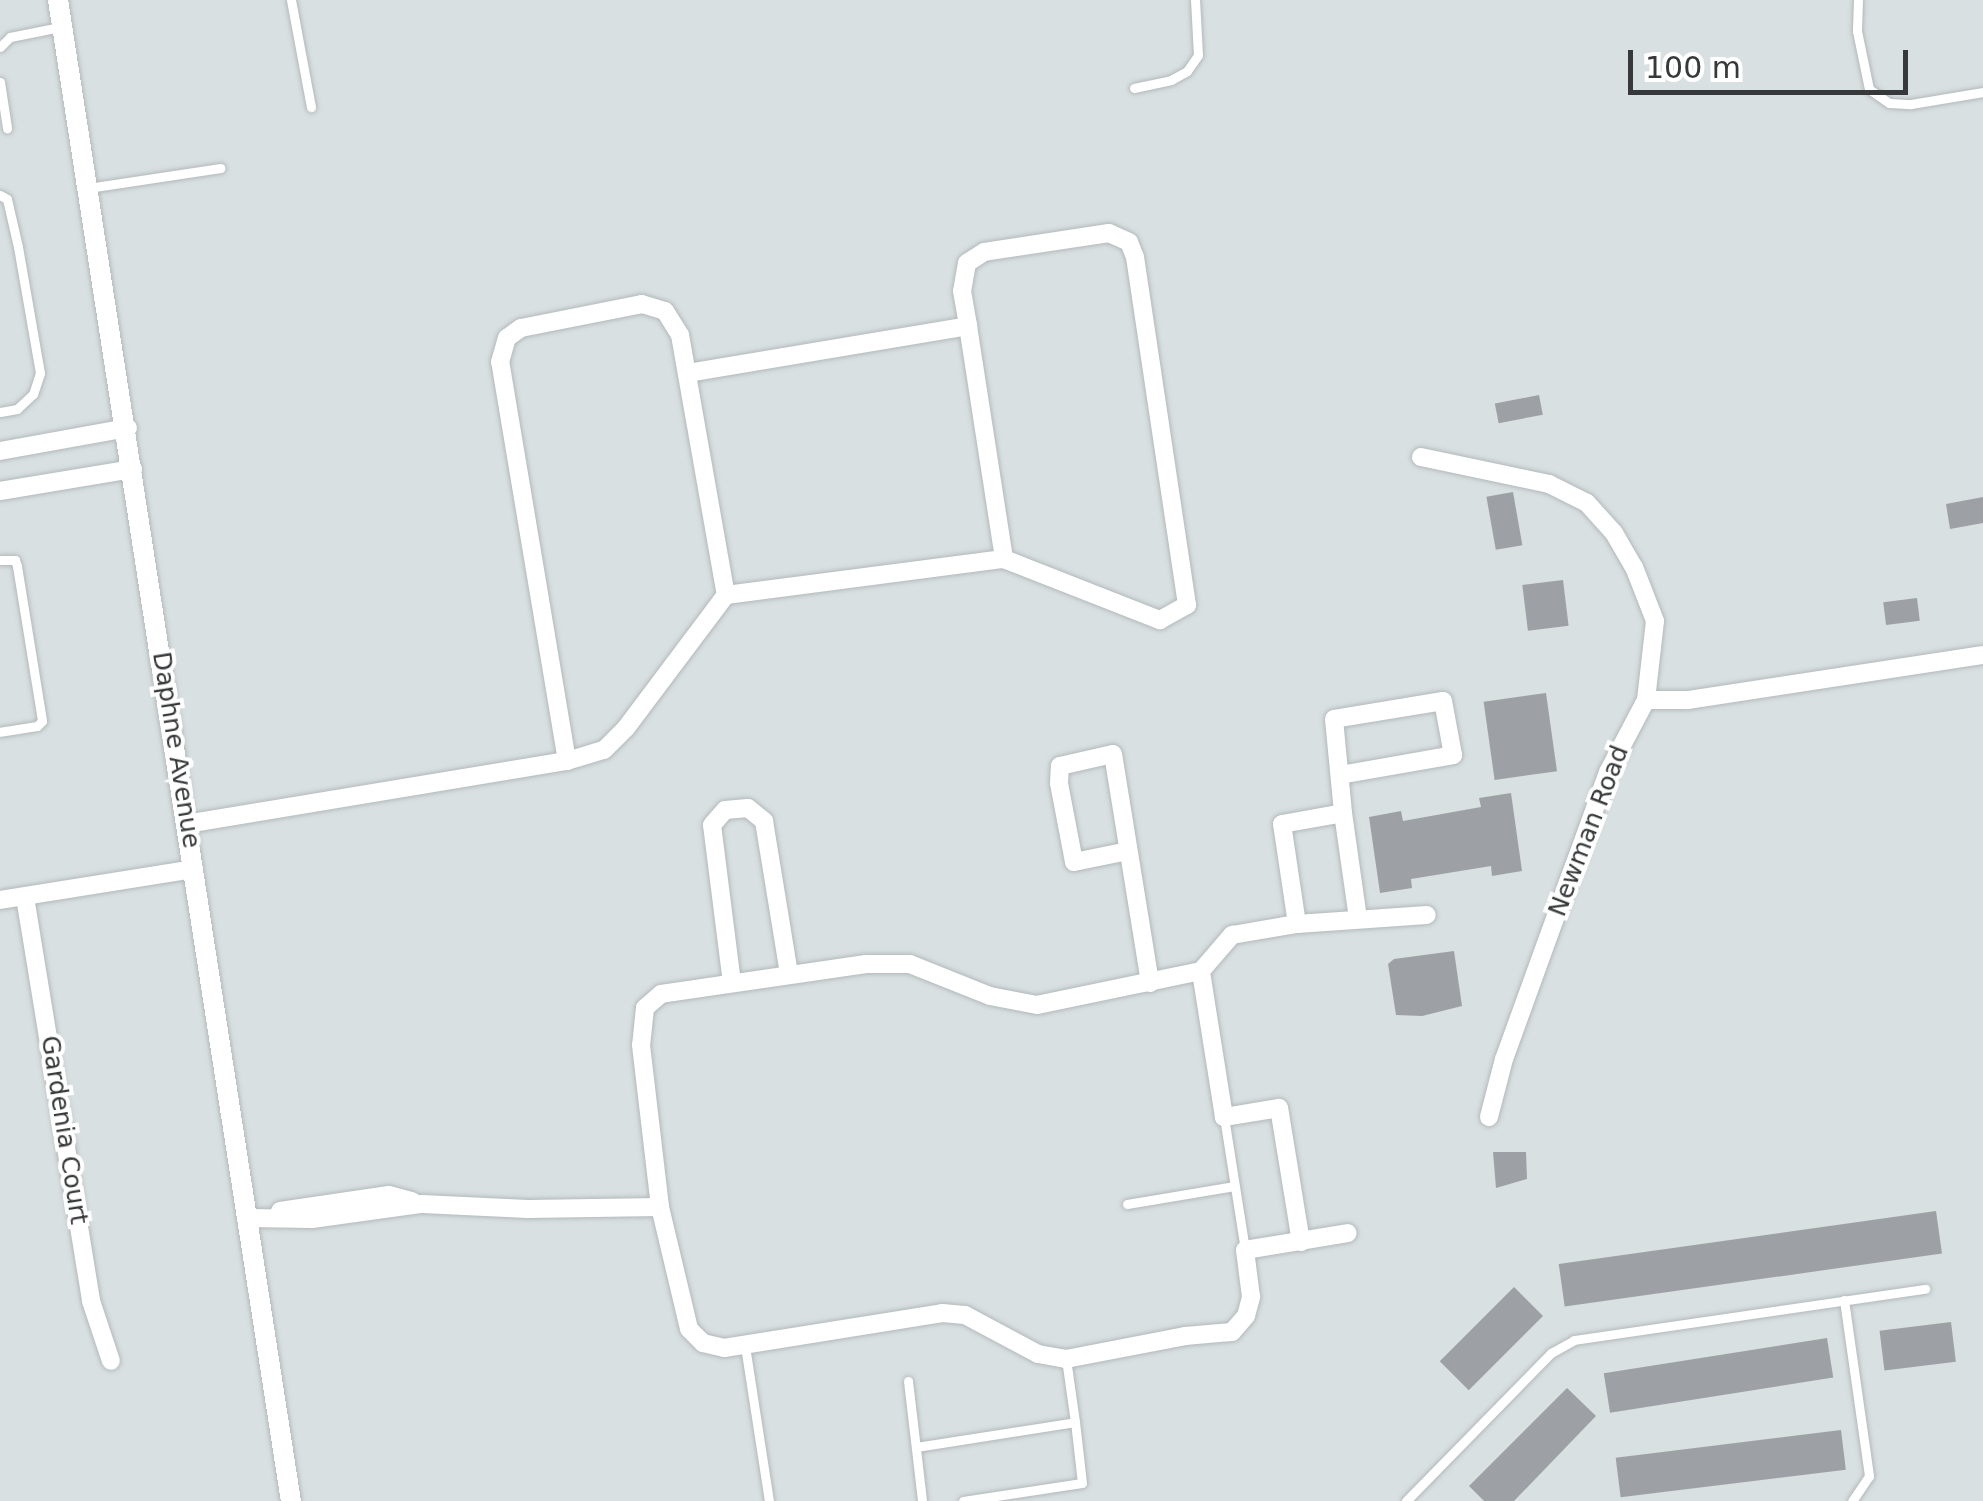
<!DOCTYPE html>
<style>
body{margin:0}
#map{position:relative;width:1983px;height:1501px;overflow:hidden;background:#d9e0e1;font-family:"DejaVu Sans",sans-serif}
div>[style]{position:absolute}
.building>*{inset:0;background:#9da1a5;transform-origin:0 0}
.roads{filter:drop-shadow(0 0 2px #b3b9bb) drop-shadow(0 0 2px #b3b9bb)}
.service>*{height:9px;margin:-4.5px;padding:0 4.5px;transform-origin:4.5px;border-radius:4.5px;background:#fff}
.minor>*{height:18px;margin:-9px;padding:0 9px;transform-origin:9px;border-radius:9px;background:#fff}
.tertiary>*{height:20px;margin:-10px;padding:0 10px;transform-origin:10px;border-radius:10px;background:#fff}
span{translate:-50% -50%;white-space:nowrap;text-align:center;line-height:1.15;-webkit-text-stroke:8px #fff;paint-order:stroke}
.street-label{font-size:25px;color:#363839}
.scale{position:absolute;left:1628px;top:50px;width:280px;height:45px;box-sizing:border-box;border:5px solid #363839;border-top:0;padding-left:12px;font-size:30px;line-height:35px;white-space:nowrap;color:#363839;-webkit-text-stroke:8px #fff;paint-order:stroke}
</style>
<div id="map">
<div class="building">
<i style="left:1539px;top:395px;width:20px;height:45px;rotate:79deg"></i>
<i style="left:1513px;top:492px;width:54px;height:27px;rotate:80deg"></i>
<i style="clip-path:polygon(1983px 497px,1983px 523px,1950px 529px,1946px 504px)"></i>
<i style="left:1563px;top:580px;width:46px;height:41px;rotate:83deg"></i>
<i style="left:1917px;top:598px;width:23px;height:34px;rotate:83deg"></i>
<i style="left:1546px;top:693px;width:79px;height:63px;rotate:82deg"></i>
<i style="clip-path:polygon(1511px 793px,1522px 871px,1492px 876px,1491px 866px,1411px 879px,1412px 888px,1380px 893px,1369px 817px,1401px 811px,1403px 821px,1481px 807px,1479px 798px)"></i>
<i style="clip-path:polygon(1454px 951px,1462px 1006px,1422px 1016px,1396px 1015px,1388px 964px,1394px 959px)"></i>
<i style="clip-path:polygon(1493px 1152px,1526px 1152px,1527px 1179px,1496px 1188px)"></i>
<i style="left:1936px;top:1211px;width:43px;height:381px;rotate:82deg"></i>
<i style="left:1514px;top:1287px;width:41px;height:105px;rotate:45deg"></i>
<i style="left:1951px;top:1322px;width:40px;height:72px;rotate:83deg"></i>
<i style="left:1827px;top:1338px;width:40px;height:226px;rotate:81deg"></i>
<i style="clip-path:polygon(1567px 1388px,1596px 1416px,1514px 1501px,1484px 1501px,1469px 1486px)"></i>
<i style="left:1841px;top:1430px;width:40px;height:227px;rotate:83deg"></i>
</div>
<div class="roads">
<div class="service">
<i style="left:291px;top:0;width:109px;rotate:79.4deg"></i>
<i style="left:1858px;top:0;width:31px;rotate:92deg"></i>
<i style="left:1857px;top:31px;width:59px;rotate:78.3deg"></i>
<i style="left:1869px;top:89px;width:24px;rotate:35deg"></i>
<i style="left:1889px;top:103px;width:22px;rotate:3deg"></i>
<i style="left:1911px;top:104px;width:73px;rotate:-9.5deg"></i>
<i style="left:0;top:47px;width:14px;rotate:-45deg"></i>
<i style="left:10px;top:37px;width:51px;rotate:-11.3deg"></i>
<i style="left:0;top:82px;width:47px;rotate:81.3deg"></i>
<i style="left:1134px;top:88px;width:38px;rotate:-12deg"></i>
<i style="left:1171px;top:80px;width:18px;rotate:-29deg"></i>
<i style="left:1187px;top:71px;width:19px;rotate:-55deg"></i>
<i style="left:1198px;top:55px;width:55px;rotate:-93.1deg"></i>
<i style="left:88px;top:188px;width:134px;rotate:-8.6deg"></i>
<i style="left:0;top:195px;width:8px;rotate:30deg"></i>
<i style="left:7px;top:199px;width:49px;rotate:77.1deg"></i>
<i style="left:18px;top:247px;width:128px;rotate:80.1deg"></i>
<i style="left:40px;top:373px;width:22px;rotate:108deg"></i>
<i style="left:33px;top:394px;width:22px;rotate:137deg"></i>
<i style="left:17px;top:409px;width:17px;rotate:170deg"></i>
<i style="left:0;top:560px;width:15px"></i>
<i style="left:15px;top:560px;width:6px;rotate:72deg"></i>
<i style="left:17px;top:566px;width:157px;rotate:80.8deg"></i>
<i style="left:42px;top:721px;width:7px;rotate:135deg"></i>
<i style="left:37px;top:726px;width:37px;rotate:171deg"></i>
<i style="left:1224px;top:1117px;width:135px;rotate:81deg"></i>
<i style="left:1127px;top:1204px;width:109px;rotate:-9.5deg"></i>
<i style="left:1844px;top:1300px;width:178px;rotate:81.9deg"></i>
<i style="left:1869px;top:1476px;width:30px;rotate:124deg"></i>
<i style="left:745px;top:1346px;width:157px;rotate:81.2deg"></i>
<i style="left:908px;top:1381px;width:121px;rotate:83.3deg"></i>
<i style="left:916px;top:1447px;width:161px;rotate:-8.9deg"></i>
<i style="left:1075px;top:1422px;width:64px;rotate:-98.1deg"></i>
<i style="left:963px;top:1501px;width:120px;rotate:-8.6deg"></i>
<i style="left:1082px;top:1483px;width:61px;rotate:-96.5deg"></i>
<i style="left:1406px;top:1501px;width:207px;rotate:-45.6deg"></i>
<i style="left:1551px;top:1353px;width:26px;rotate:-29deg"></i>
<i style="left:1574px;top:1340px;width:355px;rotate:-8.3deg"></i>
</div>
<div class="minor">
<i style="left:968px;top:326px;width:236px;rotate:81.2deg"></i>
<i style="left:0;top:451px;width:130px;rotate:-10.2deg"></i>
<i style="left:1421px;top:457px;width:131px;rotate:11.9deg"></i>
<i style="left:1549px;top:484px;width:42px;rotate:26.6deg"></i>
<i style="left:1587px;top:503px;width:40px;rotate:48deg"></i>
<i style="left:1614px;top:533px;width:39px;rotate:60deg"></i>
<i style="left:1634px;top:567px;width:58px;rotate:68.7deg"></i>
<i style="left:1655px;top:621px;width:80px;rotate:96.5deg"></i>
<i style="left:1646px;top:700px;width:81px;rotate:117.8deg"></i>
<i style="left:1608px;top:772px;width:305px;rotate:109.9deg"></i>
<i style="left:1504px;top:1059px;width:60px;rotate:104.5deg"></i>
<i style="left:0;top:491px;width:135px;rotate:-9.4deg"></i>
<i style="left:1646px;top:700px;width:42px"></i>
<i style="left:1688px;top:700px;width:298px;rotate:-8.7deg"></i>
<i style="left:567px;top:761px;width:405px;rotate:-99.5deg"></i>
<i style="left:500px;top:362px;width:25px;rotate:-74deg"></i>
<i style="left:507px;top:338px;width:17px;rotate:-36deg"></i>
<i style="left:521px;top:328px;width:123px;rotate:-11.2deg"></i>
<i style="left:642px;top:304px;width:24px;rotate:17deg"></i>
<i style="left:665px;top:311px;width:28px;rotate:58deg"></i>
<i style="left:680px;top:335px;width:264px;rotate:80deg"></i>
<i style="left:1340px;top:775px;width:115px;rotate:-10deg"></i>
<i style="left:1453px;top:755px;width:55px;rotate:-100.5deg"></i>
<i style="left:1443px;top:701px;width:110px;rotate:170.6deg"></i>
<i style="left:1334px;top:719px;width:94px;rotate:84.5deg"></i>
<i style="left:186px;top:824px;width:386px;rotate:-9.4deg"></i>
<i style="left:567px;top:761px;width:39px;rotate:-17deg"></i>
<i style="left:604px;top:750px;width:31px;rotate:-45deg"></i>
<i style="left:626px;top:728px;width:166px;rotate:-53.1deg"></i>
<i style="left:726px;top:595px;width:280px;rotate:-7.4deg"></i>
<i style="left:1004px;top:559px;width:168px;rotate:21.4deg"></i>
<i style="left:1160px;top:620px;width:31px;rotate:-29deg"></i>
<i style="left:1187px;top:605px;width:352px;rotate:-98.5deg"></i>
<i style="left:1135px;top:257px;width:16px;rotate:-112deg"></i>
<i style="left:1129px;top:242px;width:22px;rotate:-156deg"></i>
<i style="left:1109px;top:233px;width:126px;rotate:171.4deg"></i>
<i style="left:984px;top:252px;width:20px;rotate:147deg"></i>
<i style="left:967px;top:263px;width:28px;rotate:100deg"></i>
<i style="left:962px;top:291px;width:36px;rotate:80deg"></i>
<i style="left:968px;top:326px;width:285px;rotate:170.5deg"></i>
<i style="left:1128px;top:851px;width:55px;rotate:168.5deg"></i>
<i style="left:1074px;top:862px;width:80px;rotate:-100.8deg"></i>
<i style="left:1059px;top:783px;width:17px;rotate:-87deg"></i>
<i style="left:1060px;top:766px;width:54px;rotate:-12.8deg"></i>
<i style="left:1113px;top:754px;width:232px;rotate:80.8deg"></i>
<i style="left:25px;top:897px;width:409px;rotate:80.7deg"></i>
<i style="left:91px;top:1301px;width:63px;rotate:71.6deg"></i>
<i style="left:0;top:900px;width:196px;rotate:-9.1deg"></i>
<i style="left:1297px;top:924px;width:101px;rotate:-98.5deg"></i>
<i style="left:1282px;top:824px;width:62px;rotate:-10.2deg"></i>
<i style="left:1343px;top:813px;width:107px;rotate:81.9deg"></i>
<i style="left:1201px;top:971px;width:167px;rotate:168.3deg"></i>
<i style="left:1037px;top:1005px;width:48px;rotate:-169.2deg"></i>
<i style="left:990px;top:996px;width:86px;rotate:-158.2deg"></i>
<i style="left:910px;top:964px;width:44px;rotate:180deg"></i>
<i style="left:866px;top:964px;width:207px;rotate:171.7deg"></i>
<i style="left:661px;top:994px;width:21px;rotate:139deg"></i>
<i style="left:645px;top:1008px;width:37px;rotate:96deg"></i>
<i style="left:641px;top:1045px;width:163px;rotate:83.3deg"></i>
<i style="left:660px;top:1207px;width:125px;rotate:76.6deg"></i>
<i style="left:689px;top:1329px;width:20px;rotate:45deg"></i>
<i style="left:703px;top:1343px;width:22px;rotate:13deg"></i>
<i style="left:724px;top:1348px;width:221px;rotate:-9.1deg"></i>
<i style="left:942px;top:1313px;width:23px;rotate:5deg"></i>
<i style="left:965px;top:1315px;width:83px;rotate:28.1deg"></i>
<i style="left:1038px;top:1354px;width:28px;rotate:10deg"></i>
<i style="left:1066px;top:1359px;width:121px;rotate:-10.9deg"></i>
<i style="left:1185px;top:1336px;width:47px;rotate:-4.9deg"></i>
<i style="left:1232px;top:1332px;width:21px;rotate:-49deg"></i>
<i style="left:1246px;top:1316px;width:20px;rotate:-75deg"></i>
<i style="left:1251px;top:1297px;width:47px;rotate:-97.3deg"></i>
<i style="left:1245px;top:1250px;width:104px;rotate:-9.4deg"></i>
<i style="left:732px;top:983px;width:159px;rotate:-97.2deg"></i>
<i style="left:712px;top:825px;width:20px;rotate:-49deg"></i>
<i style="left:725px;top:810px;width:23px;rotate:-5deg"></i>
<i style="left:748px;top:808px;width:21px;rotate:39deg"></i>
<i style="left:764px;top:821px;width:155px;rotate:80.7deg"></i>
<i style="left:280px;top:1211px;width:110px;rotate:-8.4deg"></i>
<i style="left:389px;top:1195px;width:24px;rotate:15deg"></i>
<i style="left:249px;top:1218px;width:63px;rotate:0.9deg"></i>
<i style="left:312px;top:1219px;width:111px;rotate:-7.8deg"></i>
<i style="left:422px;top:1204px;width:106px;rotate:2.7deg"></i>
<i style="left:528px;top:1209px;width:132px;rotate:-0.9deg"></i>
<i style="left:1301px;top:1242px;width:136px;rotate:-99.3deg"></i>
<i style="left:1279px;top:1108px;width:56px;rotate:170.7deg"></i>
<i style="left:1224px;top:1117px;width:148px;rotate:-99deg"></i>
<i style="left:1201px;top:971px;width:48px;rotate:-49.3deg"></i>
<i style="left:1232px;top:935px;width:66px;rotate:-9.6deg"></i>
<i style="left:1297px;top:924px;width:130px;rotate:-4deg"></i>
</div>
<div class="tertiary">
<i style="left:58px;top:0;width:1519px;rotate:81.18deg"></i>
</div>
</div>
<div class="street-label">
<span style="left:176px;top:750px;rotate:81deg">Daphne Avenue</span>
<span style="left:1589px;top:831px;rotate:-69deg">Newman Road</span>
<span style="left:64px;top:1130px;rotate:81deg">Gardenia Court</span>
</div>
<div class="scale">100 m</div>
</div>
